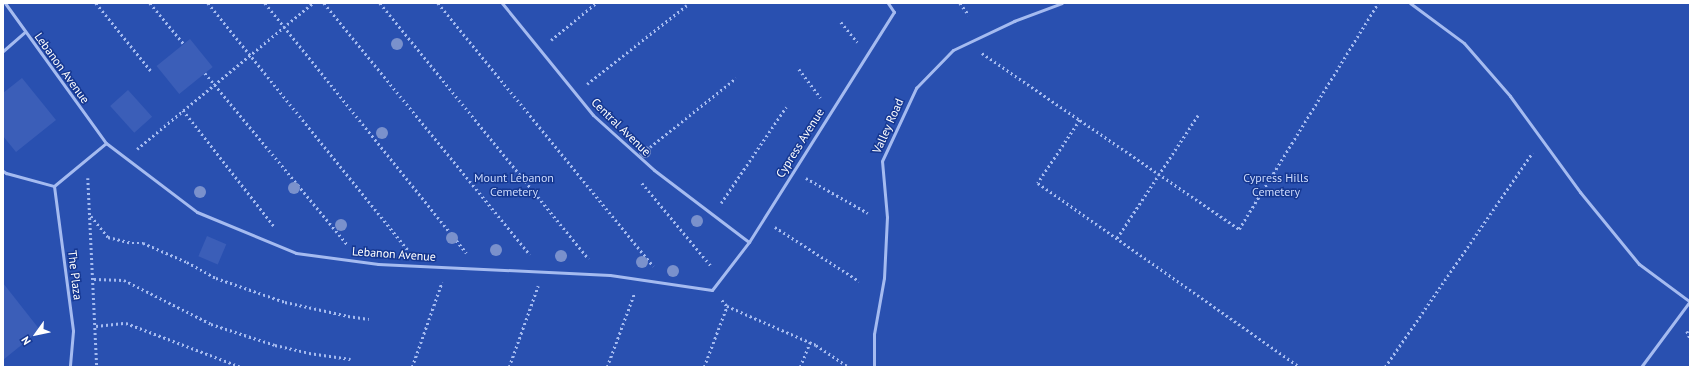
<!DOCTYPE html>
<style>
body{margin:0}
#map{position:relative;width:1693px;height:370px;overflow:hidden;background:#163892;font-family:"PT Sans",sans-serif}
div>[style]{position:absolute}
.green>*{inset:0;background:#2950b0;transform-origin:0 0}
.building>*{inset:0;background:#3b5eb8;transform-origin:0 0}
.path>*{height:2.5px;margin-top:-1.25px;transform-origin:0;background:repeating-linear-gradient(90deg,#a5bbf0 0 2px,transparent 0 5px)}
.lane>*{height:3px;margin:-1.5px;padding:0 1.5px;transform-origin:1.5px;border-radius:1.5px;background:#a5bbf0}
.trees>*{width:12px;height:12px;margin:-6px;border-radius:50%;background:#7a91cc}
span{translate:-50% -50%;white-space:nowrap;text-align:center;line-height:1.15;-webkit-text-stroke:3px #163892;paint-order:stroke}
.street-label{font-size:12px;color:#fff}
.park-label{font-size:12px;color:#ccdafc}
.frame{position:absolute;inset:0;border:4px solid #fff;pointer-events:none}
.north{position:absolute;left:16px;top:314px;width:40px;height:40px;-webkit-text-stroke:3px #163892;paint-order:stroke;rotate:237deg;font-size:11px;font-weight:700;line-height:16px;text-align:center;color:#fff}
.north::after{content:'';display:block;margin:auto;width:14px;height:18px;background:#fff;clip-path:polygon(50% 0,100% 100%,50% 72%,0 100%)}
</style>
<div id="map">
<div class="green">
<i style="left:3px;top:3px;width:1687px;height:364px"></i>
</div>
<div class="building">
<i style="left:190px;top:39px;width:36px;height:43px;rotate:51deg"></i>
<i style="clip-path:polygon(22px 78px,56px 120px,16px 152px,3px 136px,3px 93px)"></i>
<i style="left:128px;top:90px;width:36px;height:24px;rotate:48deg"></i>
<i style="left:207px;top:236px;width:21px;height:22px;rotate:23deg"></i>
<i style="clip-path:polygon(3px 283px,40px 330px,3px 360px)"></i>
</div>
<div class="path">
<i style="left:96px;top:3px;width:87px;rotate:51deg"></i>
<i style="left:150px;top:3px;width:53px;rotate:50.3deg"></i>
<i style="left:208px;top:3px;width:318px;rotate:51deg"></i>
<i style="left:265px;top:3px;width:321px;rotate:51.1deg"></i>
<i style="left:324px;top:3px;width:325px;rotate:50.7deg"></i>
<i style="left:380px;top:3px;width:330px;rotate:50.8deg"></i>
<i style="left:438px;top:3px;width:340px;rotate:50.7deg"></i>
<i style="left:960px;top:3px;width:15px;rotate:53deg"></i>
<i style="left:841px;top:22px;width:26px;rotate:51deg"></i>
<i style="left:551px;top:40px;width:58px;rotate:-39.4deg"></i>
<i style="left:982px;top:53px;width:119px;rotate:34.4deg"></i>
<i style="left:1080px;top:120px;width:76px;rotate:123.7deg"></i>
<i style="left:1038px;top:183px;width:320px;rotate:35.1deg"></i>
<i style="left:799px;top:69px;width:36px;rotate:53deg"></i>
<i style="left:205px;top:73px;width:222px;rotate:50.3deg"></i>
<i style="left:587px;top:84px;width:127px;rotate:-38.3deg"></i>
<i style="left:183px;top:110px;width:147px;rotate:51.9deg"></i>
<i style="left:1080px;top:120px;width:193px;rotate:34.4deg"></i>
<i style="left:1239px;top:229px;width:265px;rotate:-58.4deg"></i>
<i style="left:650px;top:147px;width:110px;rotate:-38.7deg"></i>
<i style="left:137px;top:149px;width:229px;rotate:-39.7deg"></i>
<i style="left:88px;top:178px;width:189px;rotate:87.3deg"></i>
<i style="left:806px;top:178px;width:71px;rotate:29.4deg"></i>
<i style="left:642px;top:183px;width:109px;rotate:50.2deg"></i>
<i style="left:721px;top:203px;width:116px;rotate:-55.9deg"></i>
<i style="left:91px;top:216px;width:27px;rotate:51deg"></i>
<i style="left:108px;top:237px;width:25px;rotate:14deg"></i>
<i style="left:132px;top:243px;width:11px"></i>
<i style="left:143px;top:243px;width:48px;rotate:23.4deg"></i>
<i style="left:187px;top:262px;width:33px;rotate:29deg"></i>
<i style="left:216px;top:278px;width:73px;rotate:19.2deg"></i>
<i style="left:285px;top:302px;width:65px;rotate:12.5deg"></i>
<i style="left:348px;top:316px;width:21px;rotate:8deg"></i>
<i style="left:775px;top:227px;width:100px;rotate:32.7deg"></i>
<i style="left:1117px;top:238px;width:147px;rotate:-56.6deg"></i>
<i style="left:94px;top:279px;width:30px;rotate:2deg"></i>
<i style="left:124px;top:280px;width:97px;rotate:26.8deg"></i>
<i style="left:211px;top:324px;width:67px;rotate:18.2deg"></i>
<i style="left:275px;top:345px;width:35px;rotate:13deg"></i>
<i style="left:309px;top:353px;width:42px;rotate:8.1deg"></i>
<i style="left:722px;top:300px;width:8px;rotate:50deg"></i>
<i style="left:727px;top:306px;width:97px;rotate:23.7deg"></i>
<i style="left:816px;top:345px;width:40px;rotate:34deg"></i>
<i style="left:96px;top:326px;width:30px;rotate:-6deg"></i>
<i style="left:126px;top:323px;width:123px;rotate:20.9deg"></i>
<i style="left:1687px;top:331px;width:8px;rotate:67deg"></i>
<i style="left:412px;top:367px;width:90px;rotate:-70.6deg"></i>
<i style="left:509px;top:367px;width:86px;rotate:-70.3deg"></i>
<i style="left:607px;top:367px;width:78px;rotate:-69.7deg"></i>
<i style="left:704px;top:367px;width:65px;rotate:-69.3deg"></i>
<i style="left:800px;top:367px;width:27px;rotate:-68deg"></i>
<i style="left:1385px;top:367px;width:260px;rotate:-55.5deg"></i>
</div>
<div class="lane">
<i style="left:5px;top:3px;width:173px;rotate:54.2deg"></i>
<i style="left:106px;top:143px;width:114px;rotate:37.2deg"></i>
<i style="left:197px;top:212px;width:107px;rotate:22.5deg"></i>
<i style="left:296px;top:253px;width:83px;rotate:7.6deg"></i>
<i style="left:378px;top:264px;width:232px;rotate:2.7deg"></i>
<i style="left:610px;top:275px;width:103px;rotate:8.4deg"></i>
<i style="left:712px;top:290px;width:61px;rotate:-52.4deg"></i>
<i style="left:749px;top:242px;width:272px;rotate:-57.8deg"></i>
<i style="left:894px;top:12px;width:11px;rotate:-124deg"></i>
<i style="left:502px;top:3px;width:144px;rotate:50.9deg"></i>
<i style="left:593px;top:115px;width:82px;rotate:42deg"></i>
<i style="left:654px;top:170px;width:119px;rotate:37.2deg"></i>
<i style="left:1410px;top:3px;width:67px;rotate:36.5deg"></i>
<i style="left:1464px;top:43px;width:70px;rotate:49deg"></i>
<i style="left:1510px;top:96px;width:119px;rotate:53.9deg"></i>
<i style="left:1580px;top:192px;width:93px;rotate:50.7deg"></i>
<i style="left:1639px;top:264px;width:62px;rotate:36.5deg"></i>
<i style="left:3px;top:51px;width:29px;rotate:-41deg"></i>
<i style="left:3px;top:171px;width:4px;rotate:34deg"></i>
<i style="left:6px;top:173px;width:50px;rotate:15.2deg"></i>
<i style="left:54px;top:186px;width:146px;rotate:82.5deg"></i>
<i style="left:73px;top:331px;width:36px;rotate:95deg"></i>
<i style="left:54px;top:186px;width:67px;rotate:-39.6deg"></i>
<i style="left:874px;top:367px;width:33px;rotate:-90deg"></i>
<i style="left:874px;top:334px;width:57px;rotate:-79.9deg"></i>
<i style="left:884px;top:278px;width:61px;rotate:-87.2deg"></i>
<i style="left:887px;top:217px;width:56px;rotate:-95.1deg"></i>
<i style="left:882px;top:161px;width:81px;rotate:-65deg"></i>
<i style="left:916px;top:88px;width:53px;rotate:-45.8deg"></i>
<i style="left:953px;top:50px;width:68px;rotate:-25.4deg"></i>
<i style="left:1014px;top:21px;width:51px;rotate:-20.6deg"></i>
<i style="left:1641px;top:367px;width:82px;rotate:-53.4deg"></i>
</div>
<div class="trees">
<i style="left:397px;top:44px"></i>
<i style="left:382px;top:133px"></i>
<i style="left:645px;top:152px"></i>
<i style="left:294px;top:188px"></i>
<i style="left:200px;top:192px"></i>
<i style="left:697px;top:221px"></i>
<i style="left:341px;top:225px"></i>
<i style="left:452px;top:238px"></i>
<i style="left:496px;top:250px"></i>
<i style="left:561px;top:256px"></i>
<i style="left:642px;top:262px"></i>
<i style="left:673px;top:271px"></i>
</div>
<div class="street-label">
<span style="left:62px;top:68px;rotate:54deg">Lebanon Avenue</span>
<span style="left:888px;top:126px;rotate:-66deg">Valley Road</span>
<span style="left:621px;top:127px;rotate:44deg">Central Avenue</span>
<span style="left:800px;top:143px;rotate:-58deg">Cypress Avenue</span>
<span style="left:394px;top:254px;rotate:4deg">Lebanon Avenue</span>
<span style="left:75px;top:275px;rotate:83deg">The Plaza</span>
</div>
<div class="park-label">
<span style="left:514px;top:185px">Mount Lebanon<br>Cemetery</span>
<span style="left:1276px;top:185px">Cypress Hills<br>Cemetery</span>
</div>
<div class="frame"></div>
<div class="north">N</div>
</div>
